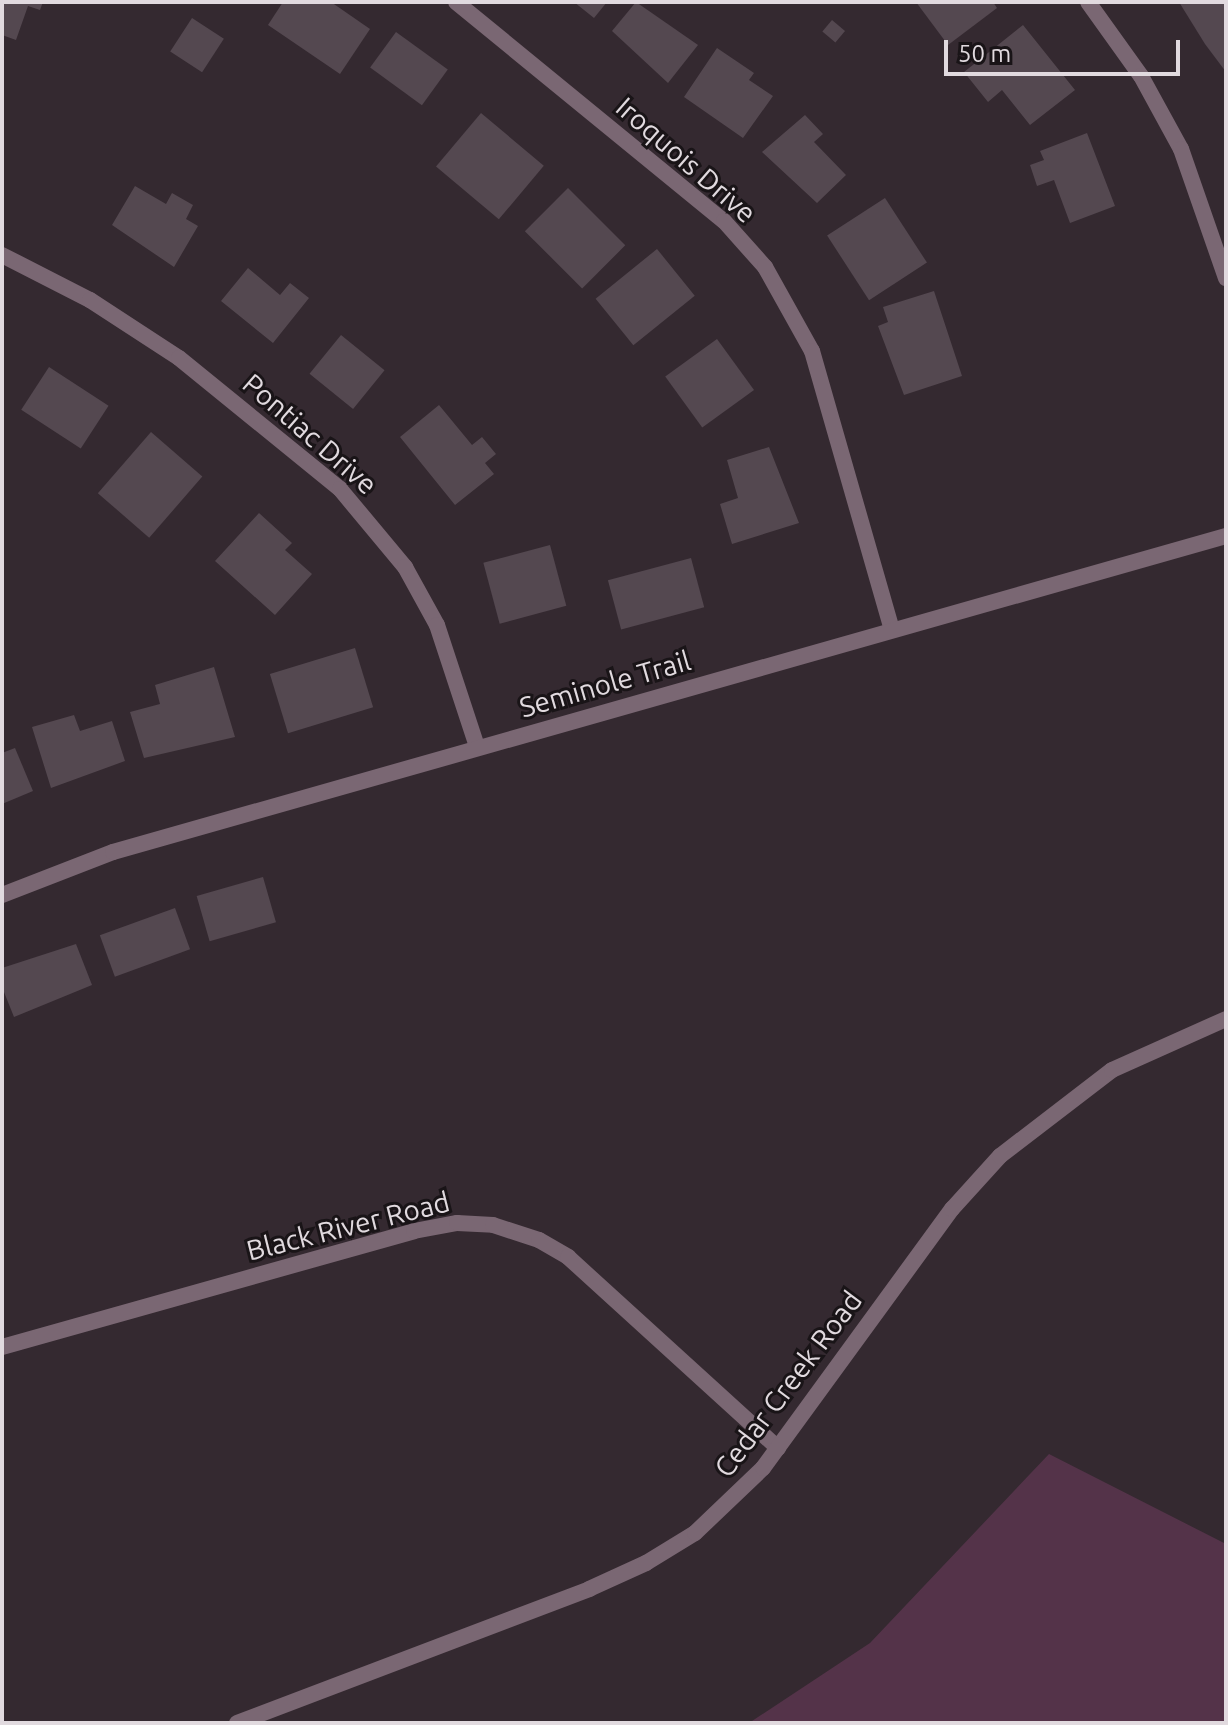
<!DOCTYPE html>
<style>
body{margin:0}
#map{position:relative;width:1228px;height:1725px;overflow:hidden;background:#342930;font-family:Ubuntu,sans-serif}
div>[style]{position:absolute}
.green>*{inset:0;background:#543349}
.building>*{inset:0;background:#544850;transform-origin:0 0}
.minor>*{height:16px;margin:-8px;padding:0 8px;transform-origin:8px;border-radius:8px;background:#7a6773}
span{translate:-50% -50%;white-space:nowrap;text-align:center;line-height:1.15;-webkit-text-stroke:6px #191417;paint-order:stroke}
.street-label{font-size:28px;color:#e1dadf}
.frame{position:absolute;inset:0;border:4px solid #e1dadf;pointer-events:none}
.scale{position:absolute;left:944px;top:40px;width:236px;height:36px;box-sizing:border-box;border:4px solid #e1dadf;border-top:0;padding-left:10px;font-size:24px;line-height:28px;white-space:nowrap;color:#e1dadf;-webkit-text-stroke:6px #191417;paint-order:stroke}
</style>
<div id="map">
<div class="green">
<i style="clip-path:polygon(1049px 1454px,1226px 1544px,1226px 1723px,749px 1723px,870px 1643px)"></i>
</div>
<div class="building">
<i style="clip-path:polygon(2px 2px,43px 2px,40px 10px,28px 6px,16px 40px,2px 35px)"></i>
<i style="clip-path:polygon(283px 2px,331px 2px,370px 29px,340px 74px,268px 25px)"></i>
<i style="clip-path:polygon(574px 2px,607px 2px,594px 18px)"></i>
<i style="clip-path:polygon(636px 2px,698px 45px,668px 83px,612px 31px)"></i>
<i style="clip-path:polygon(916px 2px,993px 2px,997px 8px,948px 45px)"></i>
<i style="clip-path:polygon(1179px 2px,1226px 2px,1226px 72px,1205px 44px)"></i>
<i style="left:192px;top:18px;width:38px;height:40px;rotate:33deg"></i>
<i style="left:832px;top:20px;width:17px;height:15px;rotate:40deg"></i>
<i style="clip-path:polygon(1023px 25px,1075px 90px,1030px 125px,1002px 90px,988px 102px,964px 72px)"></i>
<i style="left:396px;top:32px;width:64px;height:44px;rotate:36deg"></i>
<i style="clip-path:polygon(717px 48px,754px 73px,749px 80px,773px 96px,743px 138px,684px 97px)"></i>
<i style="left:481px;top:113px;width:82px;height:70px;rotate:40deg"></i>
<i style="clip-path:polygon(805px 115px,823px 134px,814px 142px,846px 175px,817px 203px,762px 152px)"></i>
<i style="clip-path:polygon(1087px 133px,1115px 206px,1070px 223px,1054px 180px,1037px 186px,1030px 165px,1044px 160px,1040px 151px)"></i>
<i style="clip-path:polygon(135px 186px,166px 204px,172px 193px,193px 205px,186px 219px,198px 226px,174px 267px,112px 225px)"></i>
<i style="left:568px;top:188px;width:81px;height:61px;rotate:45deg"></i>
<i style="left:885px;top:198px;width:77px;height:69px;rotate:57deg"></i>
<i style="left:657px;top:249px;width:60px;height:79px;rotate:51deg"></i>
<i style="clip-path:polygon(248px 268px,280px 295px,290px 283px,309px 298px,273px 343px,221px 301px)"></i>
<i style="clip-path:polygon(934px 291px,962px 376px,904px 395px,878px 326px,888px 322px,883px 307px)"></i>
<i style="left:341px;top:335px;width:56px;height:50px;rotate:39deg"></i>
<i style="left:717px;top:339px;width:63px;height:64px;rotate:54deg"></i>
<i style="left:49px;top:367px;width:71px;height:51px;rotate:33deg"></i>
<i style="clip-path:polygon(439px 405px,472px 445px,482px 437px,496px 454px,485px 463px,494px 474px,455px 505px,400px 437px)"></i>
<i style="left:151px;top:432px;width:68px;height:81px;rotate:41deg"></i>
<i style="clip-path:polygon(769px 447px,799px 523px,732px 544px,720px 504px,738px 498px,727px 460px)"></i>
<i style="clip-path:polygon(259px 513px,292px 543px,285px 550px,312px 574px,275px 615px,215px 561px)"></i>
<i style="left:550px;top:545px;width:63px;height:69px;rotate:75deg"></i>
<i style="left:691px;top:558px;width:51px;height:86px;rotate:75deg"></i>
<i style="left:355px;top:648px;width:62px;height:89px;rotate:73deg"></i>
<i style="clip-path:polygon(214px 667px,235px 737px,144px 758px,130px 712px,160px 704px,155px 685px)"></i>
<i style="clip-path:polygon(74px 715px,80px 731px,112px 721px,125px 761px,51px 788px,32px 727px)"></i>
<i style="clip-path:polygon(15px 748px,33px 791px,2px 804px,2px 753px)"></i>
<i style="left:263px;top:877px;width:47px;height:69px;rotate:74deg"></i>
<i style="left:175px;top:908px;width:44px;height:80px;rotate:70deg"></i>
<i style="clip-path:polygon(76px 944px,92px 985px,14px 1017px,2px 987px,2px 968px)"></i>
</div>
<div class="minor">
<i style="left:456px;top:2px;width:346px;rotate:39.3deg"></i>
<i style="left:724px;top:221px;width:62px;rotate:48.3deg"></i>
<i style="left:765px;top:267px;width:96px;rotate:60.8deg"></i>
<i style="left:812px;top:351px;width:290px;rotate:74deg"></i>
<i style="left:1088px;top:2px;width:91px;rotate:54.4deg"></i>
<i style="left:1141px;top:76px;width:83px;rotate:61.3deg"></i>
<i style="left:1181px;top:149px;width:137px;rotate:70.8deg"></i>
<i style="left:2px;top:255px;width:99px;rotate:27.1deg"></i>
<i style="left:90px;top:300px;width:106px;rotate:33.1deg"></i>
<i style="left:179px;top:358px;width:208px;rotate:39.1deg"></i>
<i style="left:340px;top:489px;width:102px;rotate:50.2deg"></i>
<i style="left:405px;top:567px;width:66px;rotate:61.1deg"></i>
<i style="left:437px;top:625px;width:128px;rotate:71.8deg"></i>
<i style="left:2px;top:895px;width:119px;rotate:-21.2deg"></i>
<i style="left:113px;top:852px;width:1157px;rotate:-15.85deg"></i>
<i style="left:2px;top:1347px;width:428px;rotate:-15.7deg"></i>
<i style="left:414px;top:1231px;width:44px;rotate:-10.5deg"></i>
<i style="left:457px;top:1223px;width:36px;rotate:3deg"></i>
<i style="left:493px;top:1225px;width:48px;rotate:18.1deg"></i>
<i style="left:539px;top:1240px;width:34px;rotate:30deg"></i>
<i style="left:568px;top:1257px;width:284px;rotate:42.3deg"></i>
<i style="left:237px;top:1723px;width:377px;rotate:-20.8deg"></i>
<i style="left:589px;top:1589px;width:63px;rotate:-24.5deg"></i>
<i style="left:646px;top:1563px;width:57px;rotate:-31.5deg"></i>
<i style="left:695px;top:1533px;width:94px;rotate:-43.7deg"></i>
<i style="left:763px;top:1468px;width:321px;rotate:-53.9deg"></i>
<i style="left:952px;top:1209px;width:72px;rotate:-47.8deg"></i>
<i style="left:1000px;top:1156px;width:141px;rotate:-37.5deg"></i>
<i style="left:1112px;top:1070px;width:125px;rotate:-24.1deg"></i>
</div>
<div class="street-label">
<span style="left:686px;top:160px;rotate:41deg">Iroquois Drive</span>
<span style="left:310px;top:434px;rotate:41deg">Pontiac Drive</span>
<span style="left:605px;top:684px;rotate:-16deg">Seminole Trail</span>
<span style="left:348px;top:1226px;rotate:-14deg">Black River Road</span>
<span style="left:788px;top:1384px;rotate:-53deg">Cedar Creek Road</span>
</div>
<div class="frame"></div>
<div class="scale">50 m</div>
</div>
